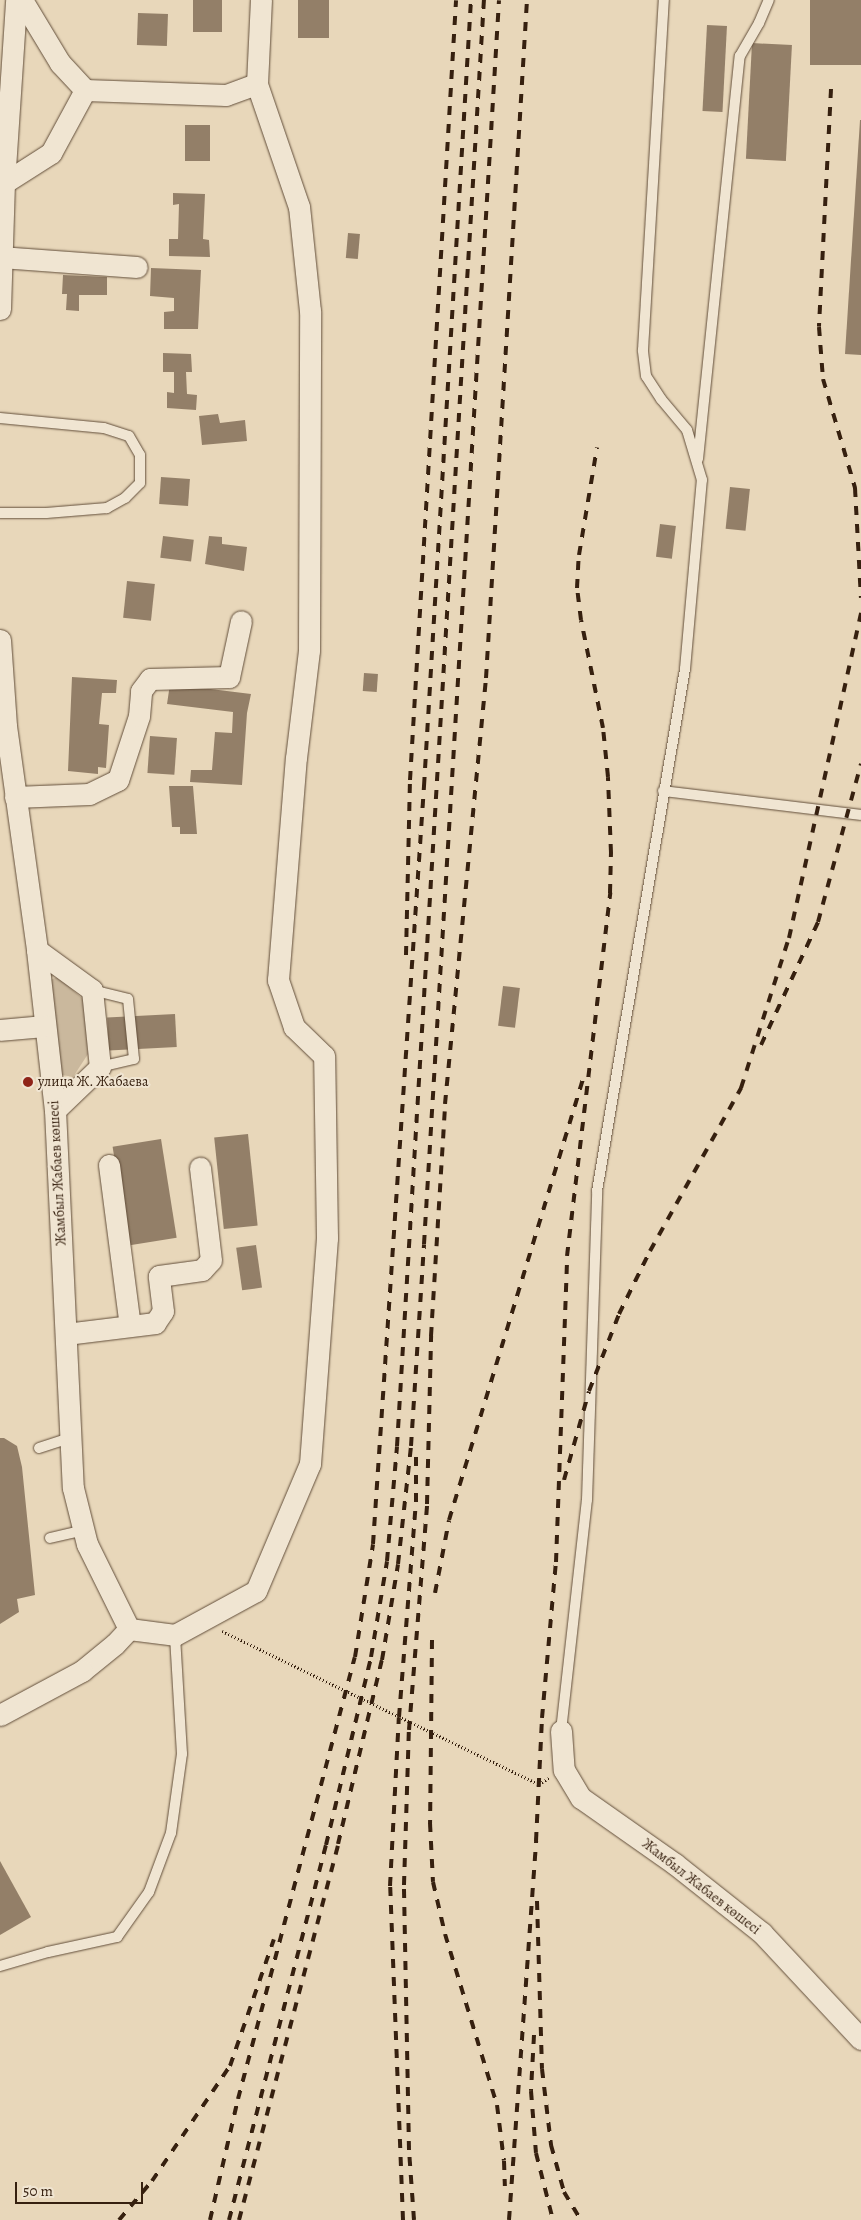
<!DOCTYPE html>
<meta charset="utf-8">
<style>
body{margin:0}
#map{position:relative;width:861px;height:2220px;overflow:hidden;background:#e8d7ba;font-family:Alegreya,serif}
div>[style]{position:absolute}
.green>*{inset:0;background:#cab89d}
.building>*{inset:0;background:#937f68;transform-origin:0 0}
.path>*{height:3px;margin-top:-1.5px;transform-origin:0;background:repeating-linear-gradient(90deg,#36200f 0 1px,transparent 0 3.5px)}
.roads{filter:drop-shadow(0 0 1px #624e3a) drop-shadow(0 0 1px #624e3a)}
.service>*{height:10px;margin:-5px;padding:0 5px;transform-origin:5px;border-radius:5px;background:#f0e5d2}
.minor>*{height:21px;margin:-10.5px;padding:0 10.5px;transform-origin:10.5px;border-radius:10.5px;background:#f0e5d2}
.rail>*{height:4px;margin-top:-2px;transform-origin:0;background:repeating-linear-gradient(90deg,#36200f 0 9px,transparent 0 18px)}
.dots>*{width:14px;height:14px;translate:-50% -50%;box-sizing:border-box;border:2px solid #f0e5d2;border-radius:50%}
span{translate:-50% -50%;white-space:nowrap;text-align:center;line-height:1.15;-webkit-text-stroke:4px #f0e5d2;paint-order:stroke}
.poi-label{font-size:14px;color:#36200f}
.left{translate:0 -50%;text-align:left}
.street-label{font-size:14px;color:#36200f}
.scale{position:absolute;left:15px;top:2182px;width:128px;height:22px;box-sizing:border-box;border:2px solid #36200f;border-top:0;padding-left:6px;font-size:15px;line-height:18px;white-space:nowrap;color:#36200f;-webkit-text-stroke:4px #f0e5d2;paint-order:stroke}
</style>
<div id="map">
<div class="green">
<i style="clip-path:polygon(58px 977px,84px 1000px,88px 1054px,73px 1077px,57px 1074px,47px 981px)"></i>
</div>
<div class="building">
<i style="left:193px;top:0;width:29px;height:32px"></i>
<i style="left:298px;top:0;width:31px;height:38px"></i>
<i style="left:810px;top:0;width:51px;height:65px"></i>
<i style="left:138px;top:13px;width:30px;height:32px;rotate:2deg"></i>
<i style="left:707px;top:25px;width:20px;height:86px;rotate:3deg"></i>
<i style="left:752px;top:43px;width:40px;height:116px;rotate:3deg"></i>
<i style="clip-path:polygon(860px 120px,861px 120px,861px 355px,845px 354px)"></i>
<i style="left:210px;top:125px;width:36px;height:25px;rotate:90deg"></i>
<i style="clip-path:polygon(173px 193px,205px 194px,203px 239px,209px 240px,210px 257px,169px 256px,169px 239px,178px 239px,179px 204px,173px 205px)"></i>
<i style="left:348px;top:233px;width:12px;height:25px;rotate:5deg"></i>
<i style="clip-path:polygon(151px 268px,201px 270px,198px 329px,164px 329px,164px 312px,174px 311px,174px 298px,150px 296px)"></i>
<i style="clip-path:polygon(63px 275px,107px 277px,107px 295px,79px 295px,79px 311px,66px 310px,67px 294px,62px 294px)"></i>
<i style="clip-path:polygon(163px 353px,191px 354px,192px 372px,186px 372px,187px 394px,197px 395px,196px 410px,167px 408px,167px 392px,174px 393px,174px 372px,163px 372px)"></i>
<i style="clip-path:polygon(218px 414px,220px 423px,245px 420px,247px 441px,202px 445px,199px 416px)"></i>
<i style="left:161px;top:477px;width:29px;height:27px;rotate:4deg"></i>
<i style="left:730px;top:487px;width:20px;height:42px;rotate:6deg"></i>
<i style="left:660px;top:524px;width:16px;height:33px;rotate:7deg"></i>
<i style="left:163px;top:536px;width:31px;height:22px;rotate:7deg"></i>
<i style="clip-path:polygon(209px 536px,222px 537px,222px 544px,247px 547px,244px 571px,205px 564px)"></i>
<i style="left:127px;top:581px;width:28px;height:37px;rotate:6deg"></i>
<i style="left:364px;top:673px;width:14px;height:18px;rotate:4deg"></i>
<i style="clip-path:polygon(72px 677px,117px 680px,116px 693px,102px 693px,99px 724px,109px 725px,106px 768px,98px 767px,98px 774px,68px 771px)"></i>
<i style="clip-path:polygon(170px 684px,251px 694px,247px 713px,242px 785px,190px 782px,191px 770px,212px 770px,215px 732px,232px 733px,233px 712px,167px 704px)"></i>
<i style="left:150px;top:736px;width:27px;height:37px;rotate:4deg"></i>
<i style="clip-path:polygon(169px 786px,193px 786px,197px 834px,180px 834px,180px 827px,172px 827px)"></i>
<i style="left:503px;top:986px;width:17px;height:40px;rotate:7deg"></i>
<i style="left:175px;top:1014px;width:33px;height:68px;rotate:87deg"></i>
<i style="left:248px;top:1134px;width:92px;height:34px;rotate:84deg"></i>
<i style="left:161px;top:1139px;width:100px;height:49px;rotate:81deg"></i>
<i style="left:256px;top:1245px;width:43px;height:20px;rotate:82deg"></i>
<i style="clip-path:polygon(0 1438px,4px 1438px,17px 1446px,22px 1467px,35px 1595px,17px 1599px,19px 1612px,0 1624px)"></i>
<i style="clip-path:polygon(0 1861px,31px 1917px,0 1935px)"></i>
</div>
<div class="path">
<i style="left:222px;top:1631px;width:352px;rotate:25.8deg"></i>
<i style="left:539px;top:1784px;width:12px;rotate:-31deg"></i>
</div>
<div class="roads">
<div class="service">
<i style="left:0;top:418px;width:104px;rotate:5.5deg"></i>
<i style="left:104px;top:428px;width:26px;rotate:18deg"></i>
<i style="left:129px;top:436px;width:22px;rotate:60deg"></i>
<i style="left:140px;top:455px;width:28px;rotate:90deg"></i>
<i style="left:140px;top:483px;width:21px;rotate:135deg"></i>
<i style="left:125px;top:498px;width:21px;rotate:151deg"></i>
<i style="left:107px;top:508px;width:61px;rotate:175.3deg"></i>
<i style="left:46px;top:513px;width:46px;rotate:180deg"></i>
<i style="left:698px;top:459px;width:405px;rotate:-84.1deg"></i>
<i style="left:740px;top:56px;width:38px;rotate:-60deg"></i>
<i style="left:759px;top:23px;width:25px;rotate:-67deg"></i>
<i style="left:663px;top:791px;width:199px;rotate:6.9deg"></i>
<i style="left:92px;top:990px;width:37px;rotate:14deg"></i>
<i style="left:128px;top:999px;width:60px;rotate:84.3deg"></i>
<i style="left:134px;top:1059px;width:35px;rotate:167deg"></i>
<i style="left:39px;top:1448px;width:33px;rotate:-18deg"></i>
<i style="left:50px;top:1538px;width:35px;rotate:-13deg"></i>
<i style="left:561px;top:1731px;width:232px;rotate:-83.6deg"></i>
<i style="left:587px;top:1500px;width:309px;rotate:-88.1deg"></i>
<i style="left:597px;top:1191px;width:529px;rotate:-80.43deg"></i>
<i style="left:685px;top:669px;width:190px;rotate:-84.9deg"></i>
<i style="left:702px;top:480px;width:52px;rotate:-106.7deg"></i>
<i style="left:687px;top:430px;width:40px;rotate:-130deg"></i>
<i style="left:661px;top:399px;width:27px;rotate:-123deg"></i>
<i style="left:646px;top:376px;width:26px;rotate:-97deg"></i>
<i style="left:643px;top:350px;width:351px;rotate:-86.6deg"></i>
<i style="left:0;top:1966px;width:50px;rotate:-16.3deg"></i>
<i style="left:48px;top:1952px;width:71px;rotate:-12.3deg"></i>
<i style="left:117px;top:1937px;width:55px;rotate:-54.6deg"></i>
<i style="left:149px;top:1892px;width:63px;rotate:-69.6deg"></i>
<i style="left:171px;top:1833px;width:80px;rotate:-82.1deg"></i>
<i style="left:182px;top:1754px;width:119px;rotate:-93.4deg"></i>
</div>
<div class="minor">
<i style="left:22px;top:0;width:74px;rotate:58.9deg"></i>
<i style="left:60px;top:63px;width:37px;rotate:47deg"></i>
<i style="left:85px;top:90px;width:141px;rotate:2deg"></i>
<i style="left:226px;top:95px;width:33px;rotate:-20deg"></i>
<i style="left:4px;top:183px;width:56px;rotate:-32.6deg"></i>
<i style="left:51px;top:153px;width:72px;rotate:-61.6deg"></i>
<i style="left:0;top:257px;width:137px;rotate:4.2deg"></i>
<i style="left:0;top:309px;width:126px;rotate:-88.2deg"></i>
<i style="left:4px;top:183px;width:183px;rotate:-86.2deg"></i>
<i style="left:0;top:640px;width:86px;rotate:86deg"></i>
<i style="left:6px;top:726px;width:226px;rotate:82.1deg"></i>
<i style="left:37px;top:950px;width:161px;rotate:83.6deg"></i>
<i style="left:55px;top:1110px;width:378px;rotate:87.3deg"></i>
<i style="left:73px;top:1488px;width:58px;rotate:76deg"></i>
<i style="left:87px;top:1544px;width:95px;rotate:63.7deg"></i>
<i style="left:129px;top:1629px;width:21px;rotate:133deg"></i>
<i style="left:115px;top:1644px;width:43px;rotate:140.7deg"></i>
<i style="left:82px;top:1671px;width:93px;rotate:151.8deg"></i>
<i style="left:15px;top:797px;width:74px;rotate:-2.3deg"></i>
<i style="left:89px;top:794px;width:32px;rotate:-26deg"></i>
<i style="left:118px;top:780px;width:67px;rotate:-71.8deg"></i>
<i style="left:139px;top:716px;width:25px;rotate:-85deg"></i>
<i style="left:141px;top:691px;width:15px;rotate:-53deg"></i>
<i style="left:150px;top:679px;width:79px;rotate:-1.5deg"></i>
<i style="left:229px;top:677px;width:57px;rotate:-77.9deg"></i>
<i style="left:37px;top:950px;width:68px;rotate:36deg"></i>
<i style="left:92px;top:990px;width:77px;rotate:84.1deg"></i>
<i style="left:100px;top:1067px;width:62px;rotate:136.3deg"></i>
<i style="left:0;top:1030px;width:45px;rotate:-5.1deg"></i>
<i style="left:109px;top:1165px;width:162px;rotate:82.6deg"></i>
<i style="left:66px;top:1334px;width:90px;rotate:-7deg"></i>
<i style="left:155px;top:1323px;width:14px;rotate:-56deg"></i>
<i style="left:163px;top:1311px;width:35px;rotate:-97deg"></i>
<i style="left:159px;top:1276px;width:43px;rotate:-7.9deg"></i>
<i style="left:202px;top:1270px;width:13px;rotate:-48deg"></i>
<i style="left:211px;top:1260px;width:93px;rotate:-96.8deg"></i>
<i style="left:129px;top:1629px;width:46px;rotate:7.4deg"></i>
<i style="left:175px;top:1635px;width:92px;rotate:-28.5deg"></i>
<i style="left:256px;top:1591px;width:138px;rotate:-67deg"></i>
<i style="left:310px;top:1464px;width:227px;rotate:-85.7deg"></i>
<i style="left:327px;top:1238px;width:182px;rotate:-90.9deg"></i>
<i style="left:324px;top:1056px;width:42px;rotate:-136deg"></i>
<i style="left:294px;top:1027px;width:50px;rotate:-108.8deg"></i>
<i style="left:278px;top:980px;width:223px;rotate:-85.4deg"></i>
<i style="left:296px;top:758px;width:109px;rotate:-83.1deg"></i>
<i style="left:309px;top:650px;width:339px;rotate:-89.8deg"></i>
<i style="left:310px;top:311px;width:105px;rotate:-96deg"></i>
<i style="left:299px;top:207px;width:130px;rotate:-108.9deg"></i>
<i style="left:257px;top:84px;width:84px;rotate:-87.3deg"></i>
<i style="left:561px;top:1731px;width:39px;rotate:86deg"></i>
<i style="left:564px;top:1770px;width:33px;rotate:59deg"></i>
<i style="left:581px;top:1798px;width:115px;rotate:35.1deg"></i>
<i style="left:675px;top:1864px;width:111px;rotate:38.4deg"></i>
<i style="left:762px;top:1933px;width:145px;rotate:47deg"></i>
</div>
</div>
<div class="rail">
<i style="left:831px;top:89px;width:238px;rotate:92.9deg"></i>
<i style="left:819px;top:327px;width:52px;rotate:85.6deg"></i>
<i style="left:823px;top:379px;width:114px;rotate:73.6deg"></i>
<i style="left:855px;top:488px;width:110px;rotate:86.9deg"></i>
<i style="left:406px;top:955px;width:175px;rotate:-88.7deg"></i>
<i style="left:410px;top:780px;width:781px;rotate:-86.62deg"></i>
<i style="left:761px;top:1045px;width:136px;rotate:-65.1deg"></i>
<i style="left:818px;top:922px;width:164px;rotate:-74.8deg"></i>
<i style="left:564px;top:1480px;width:92px;rotate:-74.3deg"></i>
<i style="left:589px;top:1391px;width:83px;rotate:-68.7deg"></i>
<i style="left:619px;top:1314px;width:70px;rotate:-63.8deg"></i>
<i style="left:650px;top:1251px;width:187px;rotate:-60.8deg"></i>
<i style="left:741px;top:1088px;width:157px;rotate:-72.3deg"></i>
<i style="left:789px;top:938px;width:334px;rotate:-77.5deg"></i>
<i style="left:435px;top:1593px;width:74px;rotate:-79.1deg"></i>
<i style="left:449px;top:1520px;width:461px;rotate:-73.1deg"></i>
<i style="left:432px;top:1640px;width:183px;rotate:90.6deg"></i>
<i style="left:430px;top:1823px;width:59px;rotate:87.1deg"></i>
<i style="left:433px;top:1882px;width:53px;rotate:77deg"></i>
<i style="left:445px;top:1934px;width:179px;rotate:73.1deg"></i>
<i style="left:497px;top:2105px;width:56px;rotate:82.9deg"></i>
<i style="left:504px;top:2161px;width:25px;rotate:88deg"></i>
<i style="left:537px;top:1901px;width:168px;rotate:88.3deg"></i>
<i style="left:542px;top:2069px;width:77px;rotate:83.2deg"></i>
<i style="left:551px;top:2145px;width:49px;rotate:74.5deg"></i>
<i style="left:564px;top:2192px;width:33px;rotate:59deg"></i>
<i style="left:534px;top:2035px;width:56px;rotate:93.1deg"></i>
<i style="left:531px;top:2091px;width:62px;rotate:85.4deg"></i>
<i style="left:536px;top:2153px;width:69px;rotate:75.8deg"></i>
<i style="left:119px;top:2220px;width:51px;rotate:-49.8deg"></i>
<i style="left:152px;top:2181px;width:139px;rotate:-55.9deg"></i>
<i style="left:230px;top:2066px;width:134px;rotate:-70.9deg"></i>
<i style="left:210px;top:2220px;width:124px;rotate:-77deg"></i>
<i style="left:238px;top:2099px;width:457px;rotate:-75.2deg"></i>
<i style="left:355px;top:1657px;width:114px;rotate:-80.9deg"></i>
<i style="left:373px;top:1544px;width:760px;rotate:-86.15deg"></i>
<i style="left:424px;top:786px;width:787px;rotate:-86.58deg"></i>
<i style="left:229px;top:2220px;width:387px;rotate:-75.5deg"></i>
<i style="left:326px;top:1845px;width:193px;rotate:-76.5deg"></i>
<i style="left:371px;top:1657px;width:97px;rotate:-80.5deg"></i>
<i style="left:387px;top:1561px;width:115px;rotate:-85deg"></i>
<i style="left:397px;top:1446px;width:1449px;rotate:-86.56deg"></i>
<i style="left:239px;top:2220px;width:389px;rotate:-75.2deg"></i>
<i style="left:338px;top:1844px;width:189px;rotate:-76.6deg"></i>
<i style="left:382px;top:1660px;width:97px;rotate:-80.5deg"></i>
<i style="left:398px;top:1564px;width:119px;rotate:-83.7deg"></i>
<i style="left:411px;top:1446px;width:202px;rotate:-86.3deg"></i>
<i style="left:424px;top:1244px;width:1246px;rotate:-86.55deg"></i>
<i style="left:403px;top:2220px;width:334px;rotate:-92.2deg"></i>
<i style="left:390px;top:1886px;width:169px;rotate:-87deg"></i>
<i style="left:399px;top:1717px;width:216px;rotate:-85.5deg"></i>
<i style="left:416px;top:1502px;width:51px;rotate:-90deg"></i>
<i style="left:414px;top:2220px;width:70px;rotate:-94.1deg"></i>
<i style="left:409px;top:2150px;width:265px;rotate:-91.1deg"></i>
<i style="left:404px;top:1885px;width:155px;rotate:-88.2deg"></i>
<i style="left:409px;top:1730px;width:227px;rotate:-85.4deg"></i>
<i style="left:427px;top:1504px;width:168px;rotate:-88.6deg"></i>
<i style="left:431px;top:1336px;width:232px;rotate:-86.5deg"></i>
<i style="left:445px;top:1104px;width:428px;rotate:-84.5deg"></i>
<i style="left:486px;top:678px;width:679px;rotate:-86.54deg"></i>
<i style="left:509px;top:2220px;width:380px;rotate:-85.9deg"></i>
<i style="left:536px;top:1841px;width:123px;rotate:-87.2deg"></i>
<i style="left:542px;top:1718px;width:157px;rotate:-84.9deg"></i>
<i style="left:556px;top:1562px;width:306px;rotate:-87.9deg"></i>
<i style="left:567px;top:1256px;width:366px;rotate:-83.2deg"></i>
<i style="left:610px;top:893px;width:40px;rotate:-88.6deg"></i>
<i style="left:611px;top:853px;width:76px;rotate:-92.3deg"></i>
<i style="left:608px;top:777px;width:49px;rotate:-95.8deg"></i>
<i style="left:603px;top:728px;width:110px;rotate:-101.5deg"></i>
<i style="left:581px;top:620px;width:32px;rotate:-97deg"></i>
<i style="left:577px;top:588px;width:33px;rotate:-87deg"></i>
<i style="left:579px;top:555px;width:109px;rotate:-80.5deg"></i>
</div>
<div class="dots">
<i style="left:28px;top:1082px;background:#8f2418"></i>
</div>
<div class="poi-label">
<span class="left" style="left:38px;top:1082px">улица Ж. Жабаева</span>
</div>
<div class="street-label">
<span style="left:58px;top:1173px;rotate:-93deg">Жамбыл Жабаев көшесі</span>
<span style="left:701px;top:1887px;rotate:38deg">Жамбыл Жабаев көшесі</span>
</div>
<div class="scale">50 m</div>
</div>
